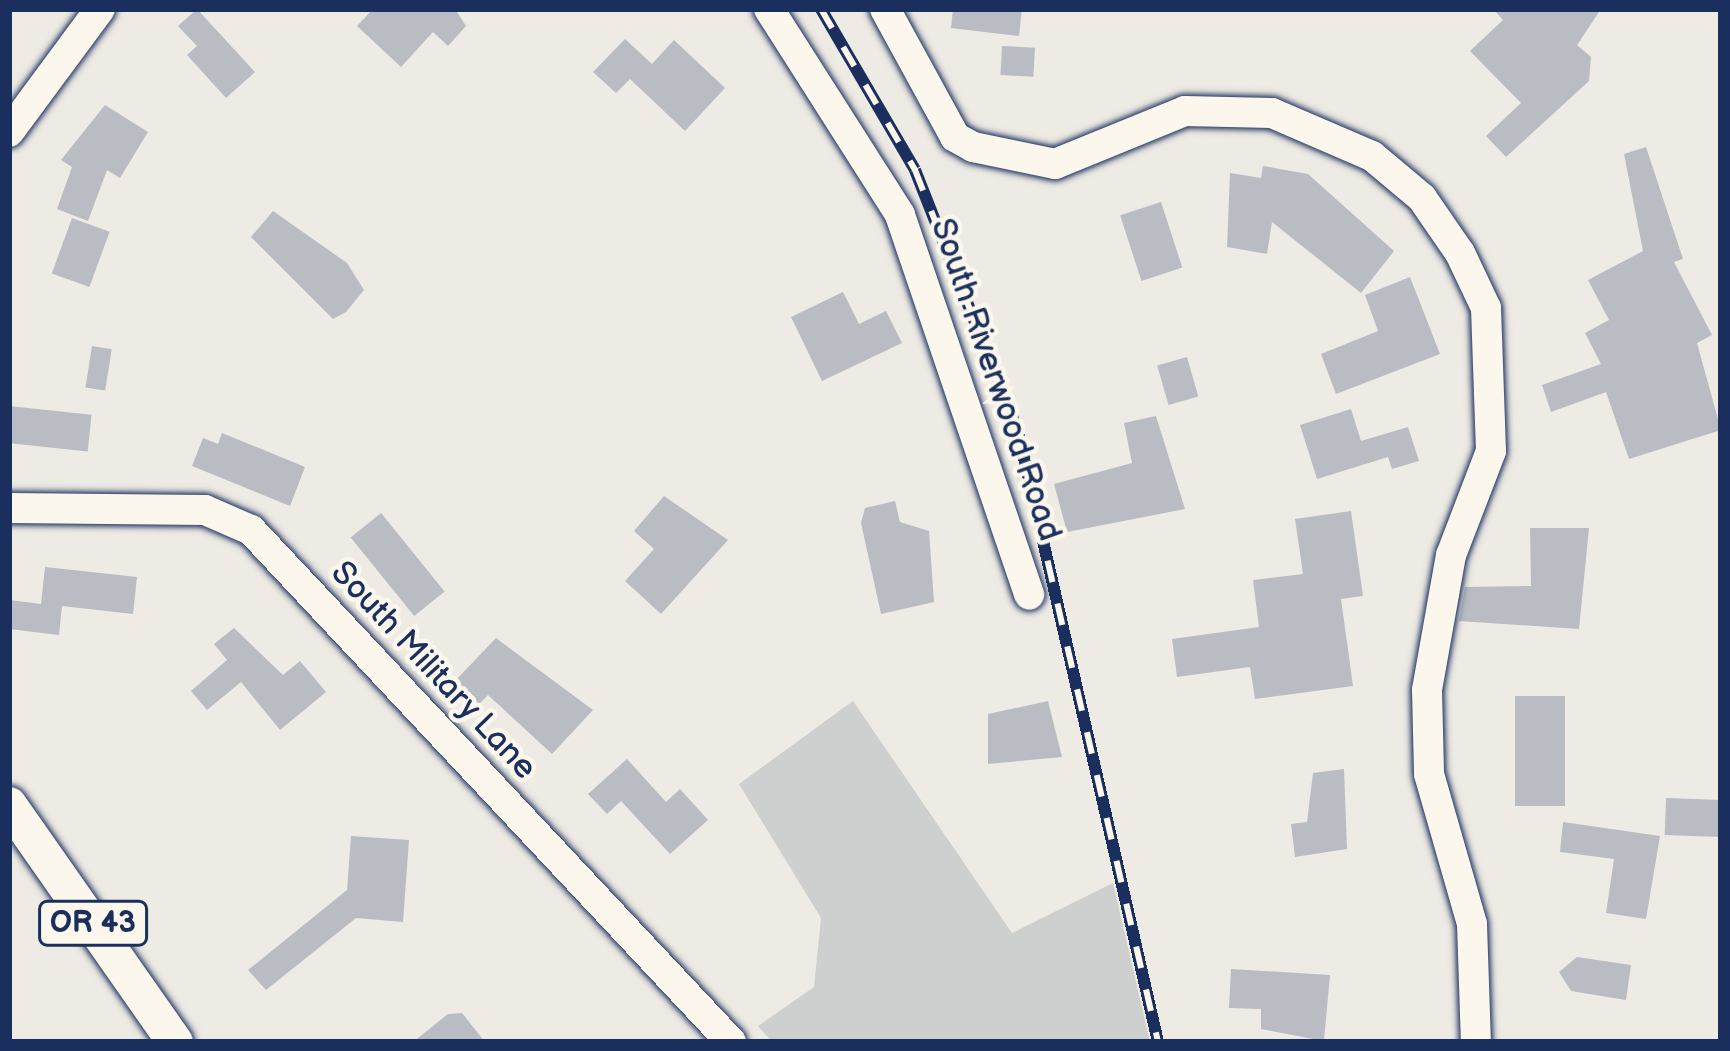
<!DOCTYPE html>
<style>
body{margin:0}
#map{position:relative;width:1730px;height:1051px;overflow:hidden;background:#eeebe4;font-family:"Balsamiq Sans",sans-serif}
div>[style]{position:absolute}
.green>*{inset:0;background:#cecfcf}
.building>*{inset:0;background:#b9bcc3;transform-origin:0 0}
.roads{filter:drop-shadow(0 0 3px #1b2f5e) drop-shadow(0 0 3px #1b2f5e)}
.minor>*{height:30px;margin:-15px;padding:0 15px;transform-origin:15px;border-radius:15px;background:#fbf7ec}
.major>*{height:36px;margin:-18px;padding:0 18px;transform-origin:18px;border-radius:18px;background:#fbf7ec}
.rail>*{height:12px;margin-top:-6px;transform-origin:0;background:repeating-linear-gradient(90deg,#fbf7ec 0 22px,#1b2f5e 0 44px);box-sizing:border-box;border-block:3px solid #1b2f5e}
span{translate:-50% -50%;white-space:nowrap;text-align:center;line-height:1.15;-webkit-text-stroke:9px #fbf7ec;paint-order:stroke}
.shield-label span{padding:3px 9px;background:#fbf7ec;border:3px solid;border-radius:9px;-webkit-text-stroke-width:0}
.shield-label{font-size:30px;color:#1b2f5e;font-weight:700}
.street-label{font-size:33px;color:#1b2f5e}
.frame{position:absolute;inset:0;border:12px solid #1b2f5e;pointer-events:none}
</style>
<div id="map">
<div class="green">
<i style="clip-path:polygon(853px 701px,1012px 933px,1113px 883px,1150px 1042px,772px 1042px,758px 1026px,814px 987px,821px 918px,739px 784px)"></i>
</div>
<div class="building">
<i style="clip-path:polygon(197px 9px,255px 72px,226px 98px,187px 55px,197px 46px,178px 26px)"></i>
<i style="clip-path:polygon(373px 9px,455px 9px,466px 26px,448px 46px,433px 32px,401px 67px,357px 26px)"></i>
<i style="clip-path:polygon(953px 9px,1022px 9px,1019px 36px,951px 28px)"></i>
<i style="clip-path:polygon(1493px 9px,1601px 9px,1577px 45px,1591px 57px,1589px 81px,1506px 157px,1486px 136px,1521px 103px,1470px 51px,1503px 20px)"></i>
<i style="clip-path:polygon(625px 39px,652px 64px,674px 40px,725px 88px,685px 131px,630px 79px,616px 93px,593px 72px)"></i>
<i style="left:1002px;top:46px;width:33px;height:29px;rotate:3deg"></i>
<i style="clip-path:polygon(105px 105px,148px 132px,120px 178px,107px 170px,88px 221px,57px 209px,72px 167px,61px 160px)"></i>
<i style="clip-path:polygon(1646px 147px,1683px 259px,1674px 262px,1712px 335px,1697px 343px,1721px 430px,1629px 459px,1606px 392px,1551px 412px,1542px 385px,1601px 364px,1585px 333px,1609px 320px,1588px 280px,1643px 251px,1624px 154px)"></i>
<i style="clip-path:polygon(1263px 166px,1308px 174px,1394px 251px,1361px 293px,1272px 222px,1267px 254px,1227px 247px,1230px 173px,1261px 178px)"></i>
<i style="left:1161px;top:202px;width:69px;height:43px;rotate:72deg"></i>
<i style="clip-path:polygon(273px 211px,347px 263px,364px 290px,346px 312px,333px 319px,251px 237px)"></i>
<i style="left:72px;top:218px;width:40px;height:59px;rotate:20deg"></i>
<i style="clip-path:polygon(1410px 277px,1440px 354px,1336px 394px,1321px 354px,1378px 331px,1365px 295px)"></i>
<i style="clip-path:polygon(843px 292px,859px 324px,886px 311px,902px 343px,822px 381px,791px 317px)"></i>
<i style="left:92px;top:346px;width:20px;height:42px;rotate:9deg"></i>
<i style="left:1187px;top:357px;width:41px;height:31px;rotate:74deg"></i>
<i style="left:9px;top:406px;width:83px;height:37px;rotate:6deg"></i>
<i style="clip-path:polygon(1351px 409px,1361px 441px,1408px 427px,1419px 461px,1392px 469px,1388px 457px,1317px 479px,1300px 425px)"></i>
<i style="clip-path:polygon(1156px 416px,1185px 509px,1067px 532px,1054px 484px,1132px 463px,1124px 423px)"></i>
<i style="clip-path:polygon(222px 433px,305px 467px,290px 506px,192px 466px,203px 438px,218px 444px)"></i>
<i style="clip-path:polygon(664px 496px,728px 540px,661px 614px,625px 581px,654px 549px,634px 531px)"></i>
<i style="clip-path:polygon(895px 501px,900px 522px,929px 531px,934px 602px,881px 614px,861px 523px,865px 508px)"></i>
<i style="clip-path:polygon(1351px 511px,1363px 596px,1341px 599px,1353px 686px,1255px 699px,1250px 667px,1177px 677px,1172px 639px,1259px 627px,1253px 580px,1303px 574px,1295px 519px)"></i>
<i style="left:381px;top:513px;width:101px;height:39px;rotate:51deg"></i>
<i style="clip-path:polygon(1530px 528px,1589px 528px,1579px 629px,1459px 621px,1465px 587px,1531px 586px)"></i>
<i style="clip-path:polygon(45px 567px,137px 577px,133px 614px,62px 606px,59px 635px,9px 629px,9px 600px,41px 604px)"></i>
<i style="clip-path:polygon(234px 628px,283px 675px,300px 661px,326px 692px,280px 730px,241px 682px,207px 710px,191px 691px,227px 660px,214px 644px)"></i>
<i style="clip-path:polygon(496px 638px,593px 710px,552px 754px,488px 695px,479px 704px,455px 681px)"></i>
<i style="left:1515px;top:696px;width:50px;height:110px"></i>
<i style="clip-path:polygon(1048px 701px,1062px 757px,988px 764px,988px 714px)"></i>
<i style="clip-path:polygon(627px 759px,666px 802px,680px 789px,708px 820px,670px 854px,621px 801px,607px 814px,588px 794px)"></i>
<i style="clip-path:polygon(1344px 769px,1347px 849px,1295px 857px,1291px 824px,1307px 822px,1313px 773px)"></i>
<i style="left:1666px;top:798px;width:55px;height:37px;rotate:2deg"></i>
<i style="clip-path:polygon(1563px 822px,1660px 836px,1646px 919px,1606px 913px,1614px 859px,1560px 852px)"></i>
<i style="clip-path:polygon(351px 836px,409px 840px,403px 922px,356px 918px,266px 990px,248px 970px,347px 890px)"></i>
<i style="clip-path:polygon(1577px 957px,1631px 965px,1626px 1000px,1571px 991px,1559px 972px)"></i>
<i style="clip-path:polygon(1231px 969px,1330px 975px,1324px 1041px,1261px 1029px,1261px 1009px,1229px 1008px)"></i>
<i style="clip-path:polygon(462px 1013px,485px 1042px,413px 1042px,448px 1014px)"></i>
</div>
<div class="roads">
<div class="minor">
<i style="left:769px;top:9px;width:244px;rotate:57.5deg"></i>
<i style="left:900px;top:215px;width:401px;rotate:71.2deg"></i>
<i style="left:885px;top:9px;width:146px;rotate:61.3deg"></i>
<i style="left:955px;top:137px;width:21px;rotate:29deg"></i>
<i style="left:973px;top:147px;width:84px;rotate:11.7deg"></i>
<i style="left:1055px;top:164px;width:140px;rotate:-22.2deg"></i>
<i style="left:1185px;top:111px;width:87px;rotate:1.3deg"></i>
<i style="left:1272px;top:113px;width:109px;rotate:23.3deg"></i>
<i style="left:1372px;top:156px;width:65px;rotate:40deg"></i>
<i style="left:1422px;top:198px;width:67px;rotate:55.4deg"></i>
<i style="left:1460px;top:253px;width:61px;rotate:64.7deg"></i>
<i style="left:1486px;top:308px;width:143px;rotate:88deg"></i>
<i style="left:1491px;top:451px;width:111px;rotate:111deg"></i>
<i style="left:1451px;top:555px;width:137px;rotate:100.1deg"></i>
<i style="left:1427px;top:690px;width:84px;rotate:88.6deg"></i>
<i style="left:1429px;top:774px;width:156px;rotate:74deg"></i>
<i style="left:1472px;top:924px;width:118px;rotate:88.1deg"></i>
<i style="left:9px;top:132px;width:153px;rotate:-53.5deg"></i>
<i style="left:9px;top:508px;width:196px;rotate:0.6deg"></i>
<i style="left:205px;top:510px;width:50px;rotate:23.5deg"></i>
<i style="left:251px;top:530px;width:702px;rotate:46.85deg"></i>
</div>
<div class="major">
<i style="left:9px;top:805px;width:289px;rotate:55deg"></i>
</div>
</div>
<div class="rail">
<i style="left:821px;top:9px;width:186px;rotate:59.7deg"></i>
<i style="left:915px;top:170px;width:282px;rotate:68.5deg"></i>
<i style="left:1018px;top:432px;width:626px;rotate:77.07deg"></i>
</div>
<div class="shield-label">
<span style="left:93px;top:923px">OR 43</span>
</div>
<div class="street-label">
<span style="left:995px;top:380px;rotate:71deg">South Riverwood Road</span>
<span style="left:433px;top:671px;rotate:47deg">South Military Lane</span>
</div>
<div class="frame"></div>
</div>
